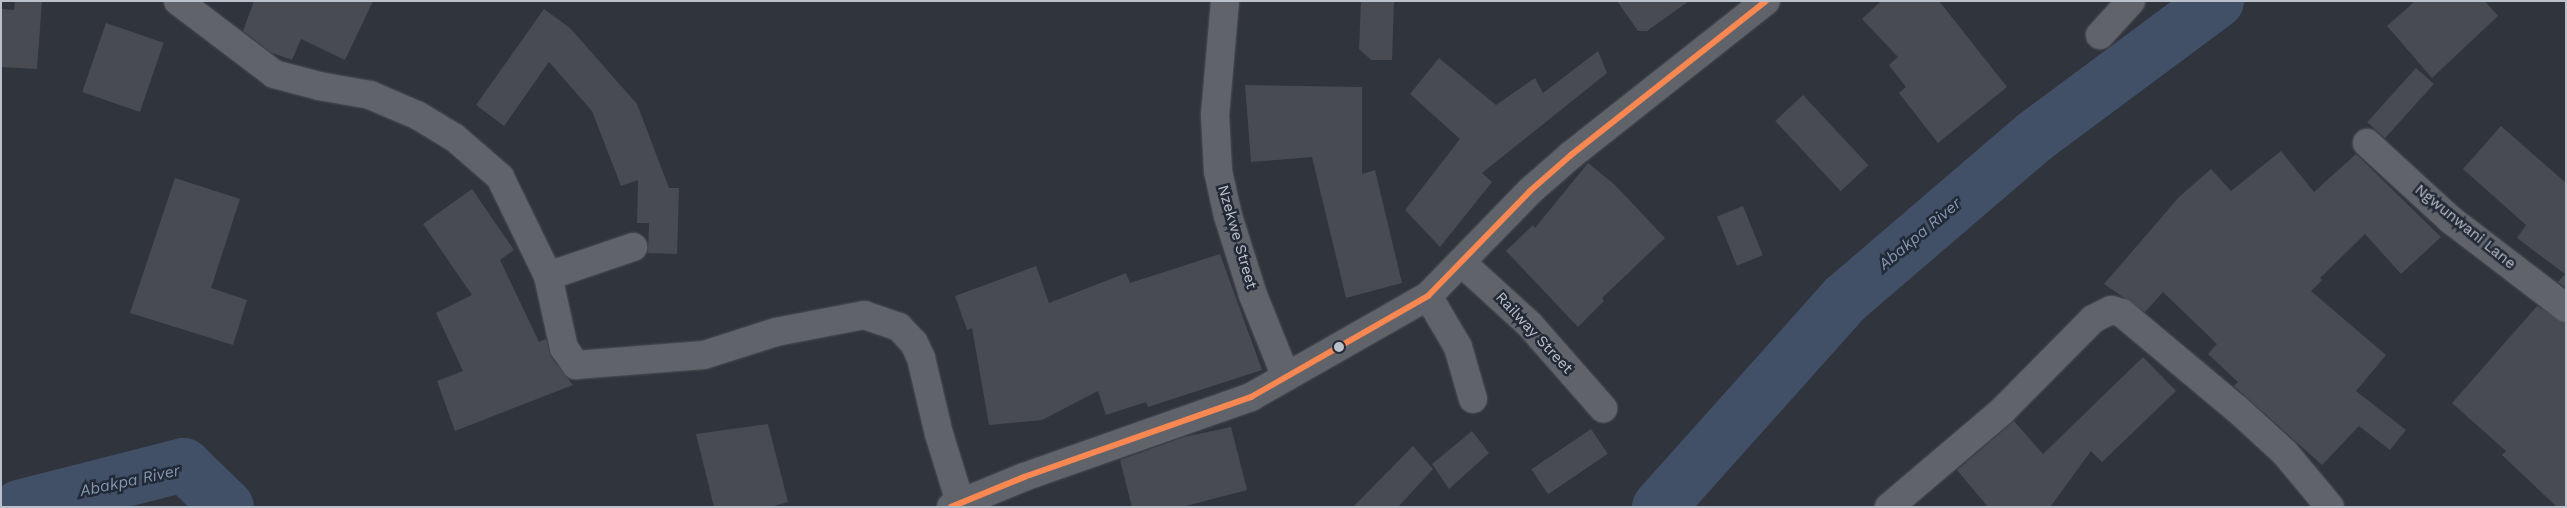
<!DOCTYPE html>
<style>
body{margin:0}
#map{position:relative;width:2567px;height:508px;overflow:hidden;background:#30343c;font-family:"Work Sans",sans-serif}
div>[style]{position:absolute}
.river>*{height:54px;margin:-27px;padding:0 27px;transform-origin:27px;border-radius:27px;background:#414f67}
.building>*{inset:0;background:#484b52;transform-origin:0 0}
.roads{filter:drop-shadow(0 0 1px #4c4f55) drop-shadow(0 0 1px #4c4f55)}
.minor>*{height:28px;margin:-14px;padding:0 14px;transform-origin:14px;border-radius:14px;background:#60636a}
.bus-1>*{height:6px;margin:-3px;padding:0 3px;transform-origin:3px;border-radius:3px;background:#f88751}
.dots>*{width:14px;height:14px;translate:-50% -50%;box-sizing:border-box;border:2px solid #222a37;border-radius:50%}
span{translate:-50% -50%;white-space:nowrap;text-align:center;line-height:1.15;-webkit-text-stroke:5px #222a37;paint-order:stroke}
.street-label{font-size:15px;color:#bbc1cb}
.water-label{font-size:16px;color:#8596b0;font-style:italic}
.frame{position:absolute;inset:0;border:2px solid #bbc1cb;pointer-events:none}
</style>
<div id="map">
<div class="river">
<i style="left:19px;top:507px;width:170px;rotate:-14.3deg"></i>
<i style="left:184px;top:465px;width:60px;rotate:44.3deg"></i>
<i style="left:1659px;top:507px;width:279px;rotate:-48.2deg"></i>
<i style="left:1845px;top:299px;width:249px;rotate:-40.6deg"></i>
<i style="left:2034px;top:137px;width:228px;rotate:-36.6deg"></i>
</div>
<div class="building">
<i style="clip-path:polygon(15px 1px,42px 1px,37px 69px,1px 67px,1px 9px,14px 10px)"></i>
<i style="clip-path:polygon(254px 1px,373px 1px,345px 60px,301px 39px,292px 60px,270px 52px,243px 31px)"></i>
<i style="clip-path:polygon(1361px 1px,1394px 1px,1392px 60px,1371px 60px,1359px 49px)"></i>
<i style="clip-path:polygon(1617px 1px,1689px 1px,1647px 31px,1638px 31px)"></i>
<i style="clip-path:polygon(1881px 1px,1939px 1px,2007px 87px,1938px 143px,1899px 93px,1906px 87px,1889px 65px,1898px 57px,1862px 19px)"></i>
<i style="clip-path:polygon(2415px 1px,2485px 1px,2498px 16px,2432px 78px,2387px 26px)"></i>
<i style="clip-path:polygon(544px 9px,570px 28px,637px 104px,669px 188px,679px 188px,677px 254px,648px 253px,649px 223px,637px 223px,638px 180px,621px 186px,592px 111px,549px 62px,504px 126px,476px 105px)"></i>
<i style="left:106px;top:23px;width:61px;height:73px;rotate:19deg"></i>
<i style="clip-path:polygon(1598px 51px,1607px 73px,1482px 173px,1492px 182px,1440px 247px,1405px 210px,1460px 139px,1410px 94px,1439px 58px,1496px 105px,1535px 78px,1543px 93px)"></i>
<i style="left:2416px;top:68px;width:24px;height:73px;rotate:42deg"></i>
<i style="clip-path:polygon(1245px 85px,1362px 87px,1362px 174px,1375px 170px,1402px 283px,1346px 298px,1312px 157px,1251px 162px)"></i>
<i style="left:1803px;top:95px;width:96px;height:38px;rotate:47deg"></i>
<i style="clip-path:polygon(2501px 126px,2566px 183px,2566px 288px,2558px 282px,2565px 274px,2517px 238px,2526px 225px,2463px 169px)"></i>
<i style="clip-path:polygon(2281px 151px,2314px 192px,2356px 154px,2441px 237px,2401px 274px,2365px 234px,2320px 278px,2322px 280px,2311px 291px,2386px 355px,2356px 391px,2406px 430px,2390px 450px,2359px 426px,2322px 465px,2234px 386px,2238px 382px,2208px 354px,2217px 344px,2163px 292px,2145px 312px,2104px 284px,2179px 197px,2211px 169px,2231px 191px)"></i>
<i style="clip-path:polygon(1588px 163px,1615px 185px,1665px 238px,1602px 298px,1604px 301px,1578px 327px,1506px 251px,1533px 225px,1535px 228px)"></i>
<i style="clip-path:polygon(175px 178px,240px 199px,211px 288px,247px 300px,233px 345px,130px 313px)"></i>
<i style="clip-path:polygon(472px 189px,514px 250px,500px 260px,539px 342px,546px 339px,551px 357px,573px 385px,455px 431px,437px 381px,463px 371px,436px 313px,472px 295px,423px 224px)"></i>
<i style="left:1743px;top:206px;width:53px;height:28px;rotate:68deg"></i>
<i style="clip-path:polygon(1220px 254px,1262px 370px,1148px 407px,1146px 402px,1106px 415px,1098px 391px,1042px 420px,989px 425px,972px 328px,967px 330px,955px 296px,1036px 266px,1049px 303px,1126px 273px,1130px 283px)"></i>
<i style="clip-path:polygon(2537px 306px,2566px 323px,2566px 507px,2557px 507px,2502px 455px,2506px 451px,2452px 403px)"></i>
<i style="clip-path:polygon(2143px 357px,2176px 391px,2102px 462px,2091px 451px,2050px 507px,1988px 507px,1957px 470px,2014px 421px,2043px 454px)"></i>
<i style="clip-path:polygon(768px 424px,788px 502px,770px 507px,714px 507px,696px 434px)"></i>
<i style="clip-path:polygon(1231px 427px,1247px 490px,1182px 507px,1132px 507px,1120px 460px,1184px 437px)"></i>
<i style="left:1591px;top:429px;width:30px;height:72px;rotate:56deg"></i>
<i style="clip-path:polygon(1472px 431px,1489px 453px,1449px 489px,1432px 464px)"></i>
<i style="clip-path:polygon(1413px 446px,1433px 469px,1398px 507px,1353px 507px)"></i>
</div>
<div class="roads">
<div class="minor">
<i style="left:178px;top:1px;width:121px;rotate:37.2deg"></i>
<i style="left:274px;top:74px;width:47px;rotate:14.9deg"></i>
<i style="left:319px;top:86px;width:52px;rotate:10deg"></i>
<i style="left:370px;top:95px;width:51px;rotate:23.1deg"></i>
<i style="left:417px;top:115px;width:44px;rotate:31.2deg"></i>
<i style="left:455px;top:138px;width:60px;rotate:40.9deg"></i>
<i style="left:500px;top:177px;width:110px;rotate:64.1deg"></i>
<i style="left:548px;top:276px;width:74px;rotate:77.5deg"></i>
<i style="left:564px;top:348px;width:21px;rotate:55deg"></i>
<i style="left:576px;top:365px;width:128px;rotate:-4.5deg"></i>
<i style="left:704px;top:355px;width:76px;rotate:-17.7deg"></i>
<i style="left:776px;top:332px;width:90px;rotate:-10.9deg"></i>
<i style="left:864px;top:315px;width:37px;rotate:19deg"></i>
<i style="left:899px;top:327px;width:22px;rotate:47deg"></i>
<i style="left:914px;top:343px;width:17px;rotate:65deg"></i>
<i style="left:921px;top:358px;width:78px;rotate:76.7deg"></i>
<i style="left:939px;top:434px;width:71px;rotate:72.8deg"></i>
<i style="left:1225px;top:1px;width:114px;rotate:95deg"></i>
<i style="left:1215px;top:115px;width:56px;rotate:86.9deg"></i>
<i style="left:1218px;top:171px;width:46px;rotate:77.5deg"></i>
<i style="left:1228px;top:216px;width:83px;rotate:72.4deg"></i>
<i style="left:1253px;top:295px;width:88px;rotate:68.1deg"></i>
<i style="left:2100px;top:35px;width:46px;rotate:-47.6deg"></i>
<i style="left:2367px;top:143px;width:114px;rotate:42.5deg"></i>
<i style="left:2451px;top:220px;width:145px;rotate:37.4deg"></i>
<i style="left:1461px;top:262px;width:93px;rotate:42.4deg"></i>
<i style="left:1530px;top:325px;width:111px;rotate:48.7deg"></i>
<i style="left:548px;top:276px;width:90px;rotate:-18.8deg"></i>
<i style="left:1428px;top:296px;width:59px;rotate:59.5deg"></i>
<i style="left:1458px;top:347px;width:54px;rotate:73.9deg"></i>
<i style="left:951px;top:507px;width:79px;rotate:-22.3deg"></i>
<i style="left:1024px;top:477px;width:241px;rotate:-19.4deg"></i>
<i style="left:1251px;top:397px;width:204px;rotate:-29.7deg"></i>
<i style="left:1428px;top:296px;width:146px;rotate:-45.8deg"></i>
<i style="left:1530px;top:191px;width:55px;rotate:-41.3deg"></i>
<i style="left:1571px;top:155px;width:248px;rotate:-38.3deg"></i>
<i style="left:1889px;top:507px;width:148px;rotate:-40.3deg"></i>
<i style="left:2002px;top:411px;width:129px;rotate:-45.3deg"></i>
<i style="left:2093px;top:319px;width:20px;rotate:-27deg"></i>
<i style="left:2111px;top:310px;width:11px;rotate:15deg"></i>
<i style="left:2122px;top:313px;width:150px;rotate:39.9deg"></i>
<i style="left:2237px;top:409px;width:65px;rotate:42.5deg"></i>
<i style="left:2285px;top:453px;width:70px;rotate:50.2deg"></i>
</div>
</div>
<div class="bus-1">
<i style="left:951px;top:507px;width:79px;rotate:-22.3deg"></i>
<i style="left:1024px;top:477px;width:241px;rotate:-19.4deg"></i>
<i style="left:1251px;top:397px;width:204px;rotate:-29.7deg"></i>
<i style="left:1428px;top:296px;width:146px;rotate:-45.8deg"></i>
<i style="left:1530px;top:191px;width:55px;rotate:-41.3deg"></i>
<i style="left:1571px;top:155px;width:248px;rotate:-38.3deg"></i>
</div>
<div class="dots">
<i style="left:1339px;top:347px;background:#bbc1cb"></i>
</div>
<div class="street-label">
<span style="left:2465px;top:227px;rotate:39deg">Ngwunwani Lane</span>
<span style="left:1237px;top:237px;rotate:74deg">Nzekwe Street</span>
<span style="left:1534px;top:333px;rotate:47deg">Railway Street</span>
</div>
<div class="water-label">
<span style="left:1920px;top:234px;rotate:-40deg">Abakpa River</span>
<span style="left:130px;top:481px;rotate:-12deg">Abakpa River</span>
</div>
<div class="frame"></div>
</div>
